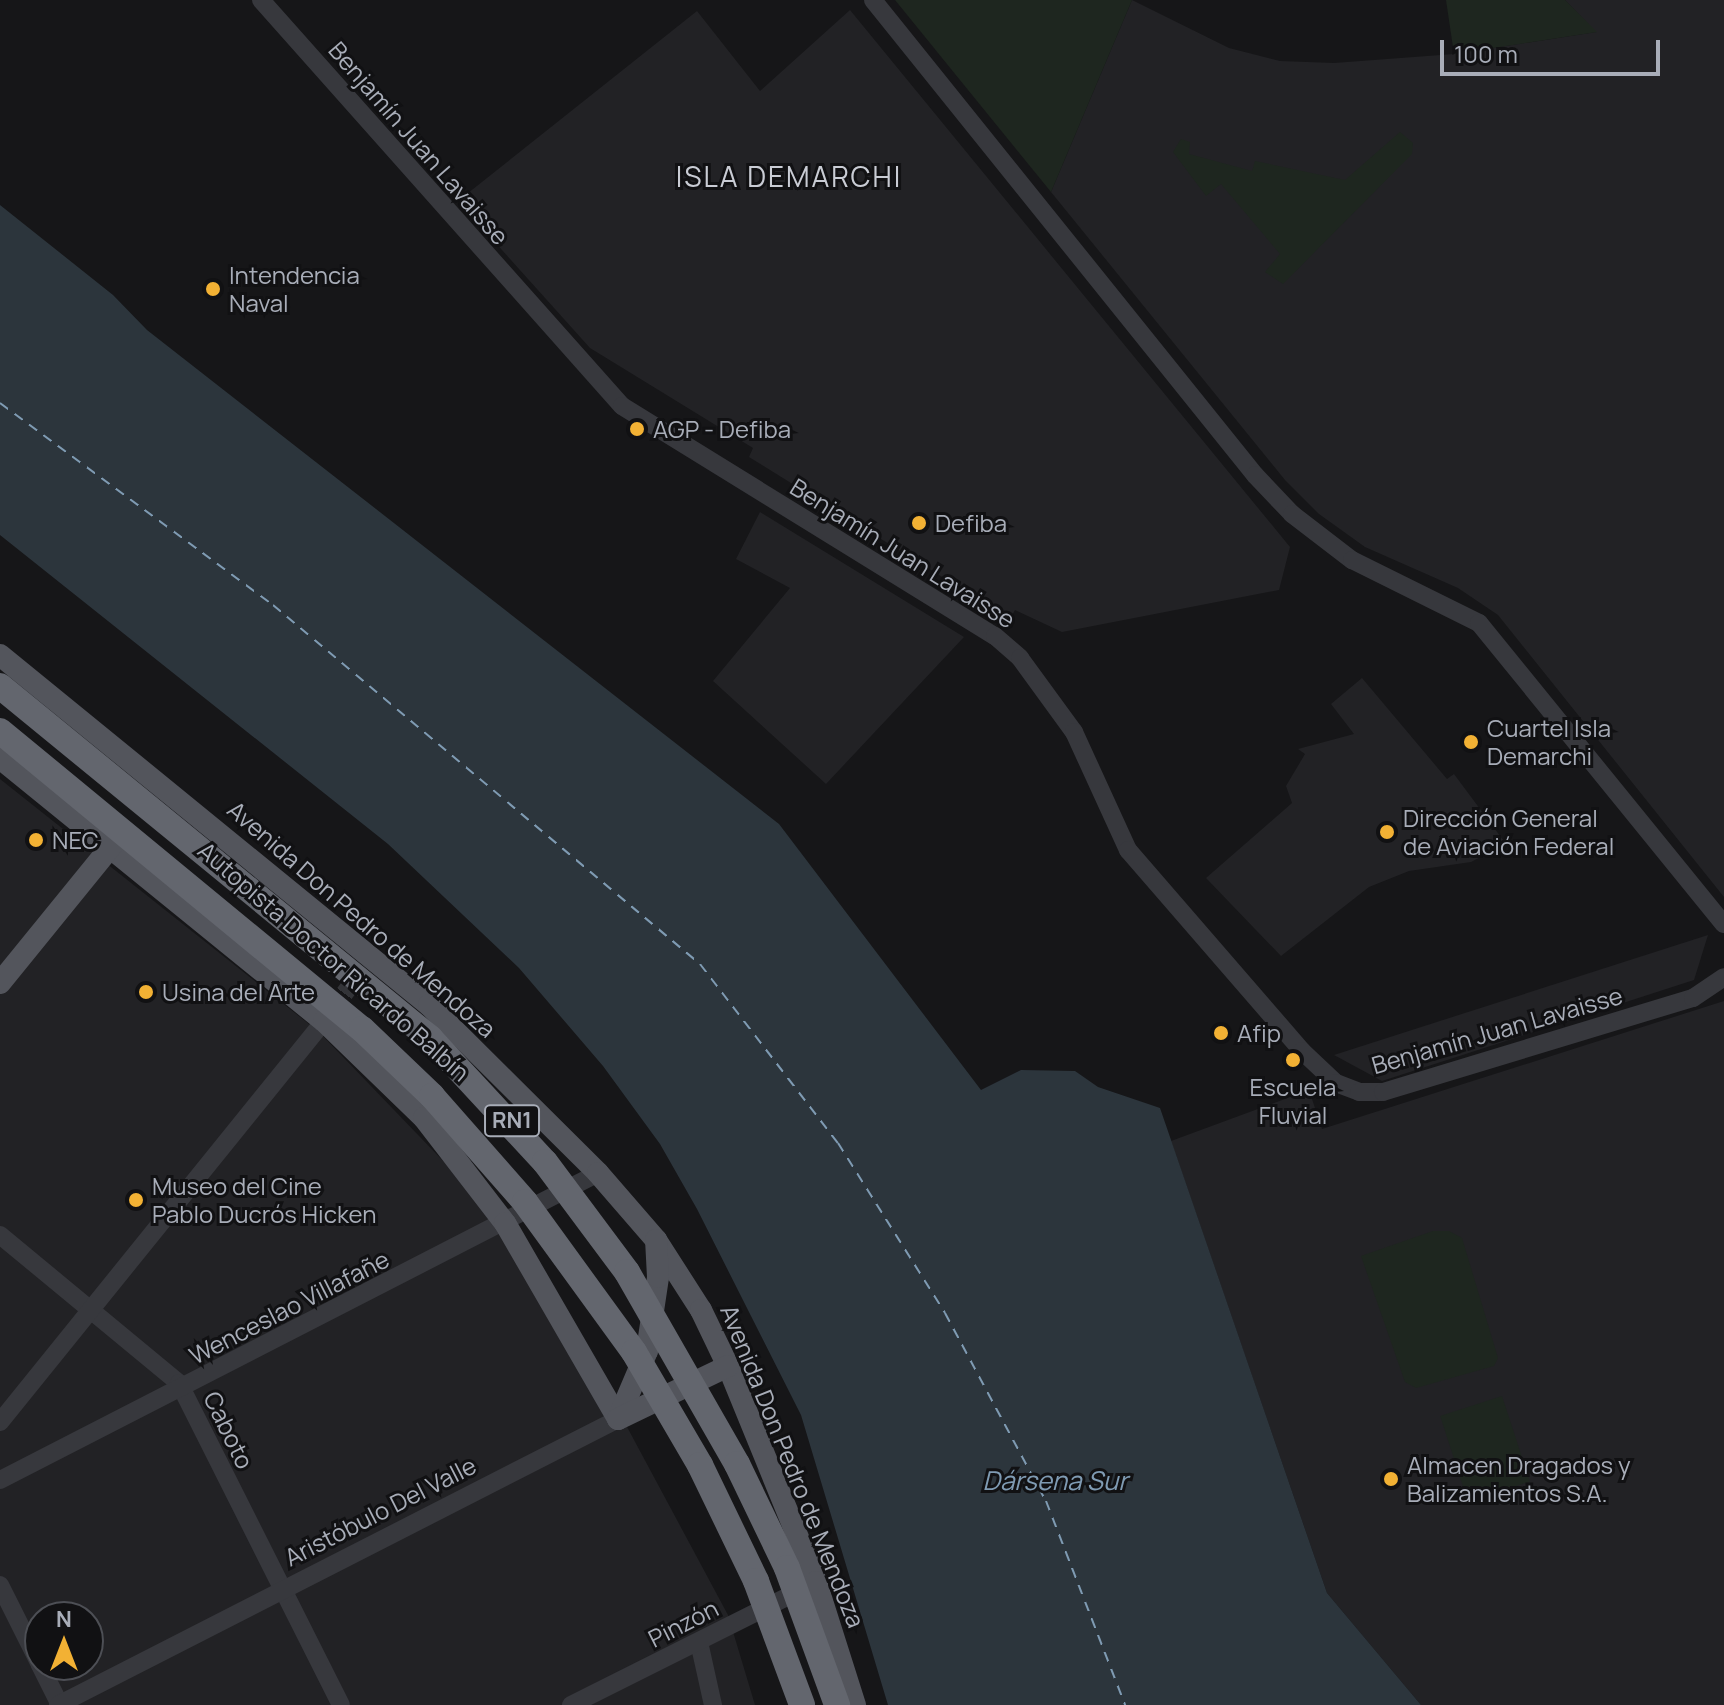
<!DOCTYPE html>
<meta charset="utf-8">
<style>
body{margin:0}
#map{position:relative;width:1724px;height:1705px;overflow:hidden;background:#161618;font-family:Manrope,sans-serif}
div>[style]{position:absolute}
.built>*{inset:0;background:#222225}
.green>*{inset:0;background:#1e261f;transform-origin:0 0}
.water>*{inset:0;background:#2c353c}
.ferry>*{height:2px;margin-top:-1px;transform-origin:0;background:repeating-linear-gradient(90deg,#7f9bb3 0 10px,transparent 0 18px)}
.minor-tunnel>*{height:18px;margin-top:-9px;transform-origin:0;background:repeating-linear-gradient(90deg,#333438 0 18px,transparent 0 27px)}
.minor>*{height:18px;margin:-9px;padding:0 9px;transform-origin:9px;border-radius:9px;background:#37383d}
.major>*{height:22px;margin:-11px;padding:0 11px;transform-origin:11px;border-radius:11px;background:#53555c}
.highway>*{height:26px;margin:-13px;padding:0 13px;transform-origin:13px;border-radius:13px;background:#63666e}
.dots>*{width:22px;height:22px;translate:-50% -50%;box-sizing:border-box;border:4px solid #111113;border-radius:50%}
span{translate:-50% -50%;white-space:nowrap;text-align:center;line-height:1.15;-webkit-text-stroke:6px #111113;paint-order:stroke}
.shield-label span{padding:2px 6px;background:#111113;border:2px solid;border-radius:6px;-webkit-text-stroke-width:0}
.shield-label{font-size:22px;color:#a8adb8;font-weight:700}
.street-label{font-size:24px;color:#a8adb8}
.poi-label{font-size:24px;color:#a8adb8}
.left{translate:0 -50%;text-align:left}
.water-label{font-size:26px;color:#7f9bb3;font-style:italic}
.quarter-label{font-size:28px;color:#c9ccd4;letter-spacing:2px}
.north{position:absolute;left:24px;top:1601px;width:80px;height:80px;box-sizing:border-box;background:#111113;border:2px solid #4d4f55;border-radius:50%;rotate:0deg;font-size:22px;font-weight:700;line-height:32px;text-align:center;color:#a8adb8}
.north::after{content:'';display:block;margin:auto;width:28px;height:36px;background:#f2b134;clip-path:polygon(50% 0,100% 100%,50% 72%,0 100%)}
.scale{position:absolute;left:1440px;top:40px;width:220px;height:36px;box-sizing:border-box;border:4px solid #a8adb8;border-top:0;padding-left:10px;font-size:24px;line-height:28px;white-space:nowrap;color:#a8adb8;-webkit-text-stroke:6px #111113;paint-order:stroke}
</style>
<div id="map">
<div class="built">
<i style="clip-path:polygon(1132px 0,1229px 48px,1280px 61px,1334px 63px,1454px 54px,1596px 32px,1565px 0,1724px 0,1724px 897px,1498px 615px,1458px 588px,1365px 547px,1319px 514px,1285px 480px,1051px 192px)"></i>
<i style="clip-path:polygon(850px 10px,1290px 547px,1279px 590px,1062px 632px,1015px 610px,1010px 619px,749px 457px,753px 448px,590px 348px,458px 201px,697px 11px,760px 91px)"></i>
<i style="clip-path:polygon(760px 512px,964px 637px,826px 784px,713px 681px,790px 588px,736px 559px)"></i>
<i style="clip-path:polygon(1362px 678px,1447px 779px,1454px 774px,1506px 844px,1471px 862px,1409px 871px,1369px 887px,1281px 956px,1206px 878px,1292px 803px,1286px 786px,1305px 754px,1298px 749px,1354px 734px,1331px 704px)"></i>
<i style="clip-path:polygon(evenodd,0 779px,319px 1032px,497px 1217px,626px 1425px,728px 1615px,755px 1705px,0 1705px,0 779px,40px 1617px,88px 1617px,88px 1665px,40px 1665px,40px 1617px)"></i>
<i style="clip-path:polygon(1708px 935px,1694px 980px,1382px 1081px,1334px 1055px)"></i>
<i style="clip-path:polygon(1724px 1001px,1724px 1705px,1421px 1705px,1327px 1593px,1171px 1141px,1309px 1090px,1322px 1129px)"></i>
</div>
<div class="green">
<i style="clip-path:polygon(895px 0,1132px 0,1051px 192px)"></i>
<i style="clip-path:polygon(1446px 0,1565px 0,1597px 32px,1454px 54px)"></i>
<i style="clip-path:polygon(1400px 132px,1413px 143px,1412px 154px,1283px 284px,1265px 272px,1280px 254px,1221px 184px,1206px 196px,1173px 152px,1181px 139px,1190px 142px,1189px 154px,1252px 171px,1255px 161px,1345px 180px)"></i>
<i style="clip-path:polygon(1433px 1231px,1449px 1231px,1462px 1238px,1498px 1358px,1494px 1366px,1416px 1388px,1405px 1382px,1361px 1256px)"></i>
<i style="left:1502px;top:1396px;width:90px;height:65px;rotate:72deg"></i>
</div>
<div class="water">
<i style="clip-path:polygon(0 205px,113px 295px,147px 330px,779px 824px,981px 1090px,1021px 1070px,1075px 1071px,1098px 1087px,1160px 1108px,1327px 1593px,1421px 1705px,888px 1705px,801px 1415px,697px 1209px,660px 1144px,603px 1066px,519px 968px,388px 844px,0 535px)"></i>
</div>
<div class="ferry">
<i style="left:0;top:403px;width:340px;rotate:36.5deg"></i>
<i style="left:273px;top:605px;width:558px;rotate:40.06deg"></i>
<i style="left:700px;top:964px;width:226px;rotate:52.4deg"></i>
<i style="left:838px;top:1143px;width:201px;rotate:57.8deg"></i>
<i style="left:945px;top:1313px;width:213px;rotate:61.8deg"></i>
<i style="left:1046px;top:1501px;width:219px;rotate:68.8deg"></i>
</div>
<div class="minor-tunnel">
<i style="left:328px;top:1015px;width:58px;rotate:-52.7deg"></i>
</div>
<div class="minor">
<i style="left:261px;top:0;width:543px;rotate:48.36deg"></i>
<i style="left:622px;top:406px;width:438px;rotate:31.7deg"></i>
<i style="left:995px;top:636px;width:33px;rotate:41deg"></i>
<i style="left:1020px;top:658px;width:92px;rotate:53.9deg"></i>
<i style="left:1074px;top:732px;width:130px;rotate:65.4deg"></i>
<i style="left:1128px;top:850px;width:266px;rotate:49.1deg"></i>
<i style="left:1302px;top:1051px;width:47px;rotate:43.3deg"></i>
<i style="left:1336px;top:1083px;width:25px;rotate:21deg"></i>
<i style="left:1359px;top:1092px;width:24px"></i>
<i style="left:1383px;top:1092px;width:324px;rotate:-16.9deg"></i>
<i style="left:1693px;top:998px;width:37px;rotate:-34deg"></i>
<i style="left:873px;top:0;width:610px;rotate:51.19deg"></i>
<i style="left:1255px;top:475px;width:54px;rotate:46.5deg"></i>
<i style="left:1292px;top:514px;width:76px;rotate:37.5deg"></i>
<i style="left:1352px;top:560px;width:142px;rotate:26.4deg"></i>
<i style="left:1479px;top:623px;width:388px;rotate:50.9deg"></i>
<i style="left:0;top:1235px;width:232px;rotate:39.6deg"></i>
<i style="left:179px;top:1383px;width:360px;rotate:63.3deg"></i>
<i style="left:0;top:1422px;width:516px;rotate:-51.06deg"></i>
<i style="left:0;top:1480px;width:672px;rotate:-27.17deg"></i>
<i style="left:0;top:1585px;width:89px;rotate:63.4deg"></i>
<i style="left:699px;top:1642px;width:65px;rotate:77.5deg"></i>
<i style="left:40px;top:1665px;width:45px;rotate:63.4deg"></i>
<i style="left:58px;top:1705px;width:629px;rotate:-27.05deg"></i>
<i style="left:571px;top:1705px;width:262px;rotate:-26.6deg"></i>
</div>
<div class="major">
<i style="left:0;top:655px;width:554px;rotate:39.21deg"></i>
<i style="left:429px;top:1005px;width:238px;rotate:44.8deg"></i>
<i style="left:598px;top:1173px;width:89px;rotate:49.1deg"></i>
<i style="left:656px;top:1240px;width:83px;rotate:57.3deg"></i>
<i style="left:701px;top:1310px;width:62px;rotate:64.3deg"></i>
<i style="left:728px;top:1366px;width:233px;rotate:67.8deg"></i>
<i style="left:816px;top:1582px;width:129px;rotate:72.4deg"></i>
<i style="left:0;top:758px;width:417px;rotate:39.1deg"></i>
<i style="left:324px;top:1021px;width:139px;rotate:44.1deg"></i>
<i style="left:424px;top:1118px;width:133px;rotate:52.4deg"></i>
<i style="left:505px;top:1223px;width:226px;rotate:60deg"></i>
<i style="left:0;top:983px;width:178px;rotate:-50.9deg"></i>
<i style="left:618px;top:1419px;width:74px;rotate:-66.9deg"></i>
<i style="left:647px;top:1351px;width:75px;rotate:-81.5deg"></i>
<i style="left:658px;top:1277px;width:37px;rotate:-93deg"></i>
<i style="left:618px;top:1419px;width:122px;rotate:-25.7deg"></i>
</div>
<div class="highway">
<i style="left:0;top:686px;width:556px;rotate:39.3deg"></i>
<i style="left:430px;top:1038px;width:169px;rotate:47.2deg"></i>
<i style="left:545px;top:1162px;width:137px;rotate:53.3deg"></i>
<i style="left:627px;top:1272px;width:221px;rotate:60.2deg"></i>
<i style="left:737px;top:1464px;width:115px;rotate:64.3deg"></i>
<i style="left:787px;top:1568px;width:146px;rotate:69.9deg"></i>
<i style="left:0;top:731px;width:469px;rotate:39.5deg"></i>
<i style="left:362px;top:1029px;width:97px;rotate:43.7deg"></i>
<i style="left:432px;top:1096px;width:141px;rotate:48.7deg"></i>
<i style="left:525px;top:1202px;width:185px;rotate:54deg"></i>
<i style="left:634px;top:1352px;width:131px;rotate:59.7deg"></i>
<i style="left:700px;top:1465px;width:129px;rotate:64.2deg"></i>
<i style="left:756px;top:1581px;width:132px;rotate:69.6deg"></i>
</div>
<div class="dots">
<i style="left:213px;top:289px;background:#f2b134"></i>
<i style="left:637px;top:429px;background:#f2b134"></i>
<i style="left:919px;top:523px;background:#f2b134"></i>
<i style="left:1471px;top:742px;background:#f2b134"></i>
<i style="left:1387px;top:832px;background:#f2b134"></i>
<i style="left:36px;top:840px;background:#f2b134"></i>
<i style="left:146px;top:992px;background:#f2b134"></i>
<i style="left:1221px;top:1033px;background:#f2b134"></i>
<i style="left:1293px;top:1060px;background:#f2b134"></i>
<i style="left:136px;top:1200px;background:#f2b134"></i>
<i style="left:1391px;top:1479px;background:#f2b134"></i>
</div>
<div class="shield-label">
<span style="left:512px;top:1121px">RN1</span>
</div>
<div class="street-label">
<span style="left:419px;top:143px;rotate:49deg">Benjamín Juan Lavaisse</span>
<span style="left:903px;top:553px;rotate:32deg">Benjamín Juan Lavaisse</span>
<span style="left:362px;top:919px;rotate:41deg">Avenida Don Pedro de Mendoza</span>
<span style="left:334px;top:961px;rotate:41deg">Autopista Doctor Ricardo Balbín</span>
<span style="left:1497px;top:1030px;rotate:-16deg">Benjamín Juan Lavaisse</span>
<span style="left:289px;top:1307px;rotate:-27deg">Wenceslao Villafañe</span>
<span style="left:229px;top:1430px;rotate:64deg">Caboto</span>
<span style="left:793px;top:1466px;rotate:68deg">Avenida Don Pedro de Mendoza</span>
<span style="left:380px;top:1511px;rotate:-27deg">Aristóbulo Del Valle</span>
<span style="left:683px;top:1623px;rotate:-27deg">Pinzón</span>
</div>
<div class="poi-label">
<span class="left" style="left:229px;top:289px">Intendencia<br>Naval</span>
<span class="left" style="left:653px;top:429px">AGP - Defiba</span>
<span class="left" style="left:935px;top:523px">Defiba</span>
<span class="left" style="left:1487px;top:742px">Cuartel Isla<br>Demarchi</span>
<span class="left" style="left:1403px;top:832px">Dirección General<br>de Aviación Federal</span>
<span class="left" style="left:52px;top:840px">NEC</span>
<span class="left" style="left:162px;top:992px">Usina del Arte</span>
<span class="left" style="left:1237px;top:1033px">Afip</span>
<span style="left:1293px;top:1101px">Escuela<br>Fluvial</span>
<span class="left" style="left:152px;top:1200px">Museo del Cine<br>Pablo Ducrós Hicken</span>
<span class="left" style="left:1407px;top:1479px">Almacen Dragados y<br>Balizamientos S.A.</span>
</div>
<div class="water-label">
<span style="left:1055px;top:1481px">Dársena Sur</span>
</div>
<div class="quarter-label">
<span style="left:789px;top:176px">ISLA DEMARCHI</span>
</div>
<div class="north">N</div>
<div class="scale">100 m</div>
</div>
